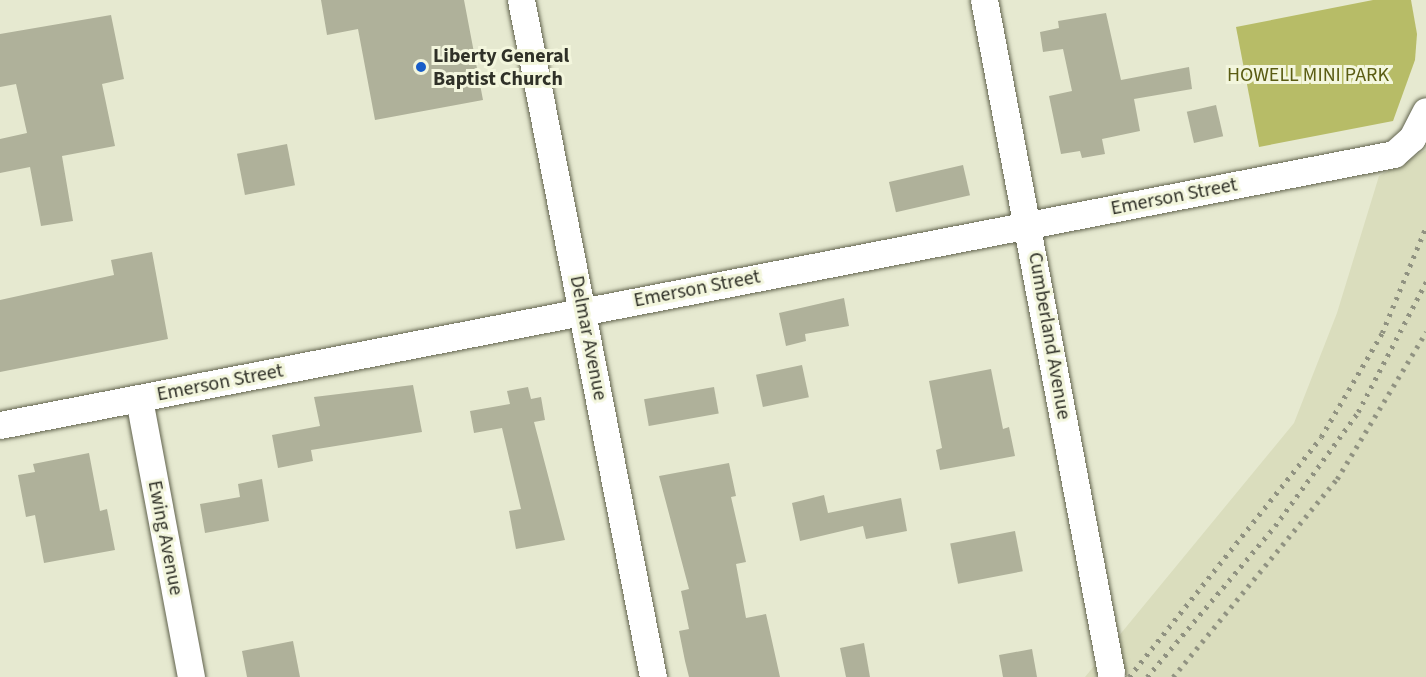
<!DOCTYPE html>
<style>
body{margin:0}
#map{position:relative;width:1426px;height:677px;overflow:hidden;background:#e6e9d0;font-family:"Source Sans 3",sans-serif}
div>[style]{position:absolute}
.built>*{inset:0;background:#daddbd}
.green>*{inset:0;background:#b7bc67}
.building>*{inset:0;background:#afb19a;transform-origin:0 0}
.roads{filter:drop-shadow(0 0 2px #60624d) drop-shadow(0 0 2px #60624d)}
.minor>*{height:27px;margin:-13.5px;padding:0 13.5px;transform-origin:13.5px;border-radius:13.5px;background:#fff}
.rail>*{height:4.5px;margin-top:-2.25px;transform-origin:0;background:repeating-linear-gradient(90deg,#909281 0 3px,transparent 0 9px)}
.dots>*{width:16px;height:16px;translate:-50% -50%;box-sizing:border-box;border:3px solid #f3f6dd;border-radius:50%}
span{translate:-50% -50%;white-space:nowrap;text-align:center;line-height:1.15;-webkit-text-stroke:6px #f3f6dd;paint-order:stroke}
.poi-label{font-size:20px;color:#303128;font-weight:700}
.left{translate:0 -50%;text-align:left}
.park-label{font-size:20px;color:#5a5c13}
.street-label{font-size:20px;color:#303128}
</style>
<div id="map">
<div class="built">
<i style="clip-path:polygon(1426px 150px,1426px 677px,1085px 677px,1294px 423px,1337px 313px,1379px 176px)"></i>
</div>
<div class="green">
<i style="clip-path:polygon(1373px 0,1411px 0,1417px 34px,1415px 60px,1393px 121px,1259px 147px,1236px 27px)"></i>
</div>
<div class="building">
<i style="clip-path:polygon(321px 0,464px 0,483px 100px,375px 120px,358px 29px,327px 35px)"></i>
<i style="clip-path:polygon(1106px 13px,1121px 80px,1189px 67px,1192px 89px,1134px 99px,1140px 131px,1102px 139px,1105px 154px,1082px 158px,1080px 151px,1061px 154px,1049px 96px,1072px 91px,1063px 49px,1043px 52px,1040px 32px,1059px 28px,1058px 21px)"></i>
<i style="clip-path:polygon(111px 15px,124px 79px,102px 84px,115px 146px,62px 156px,73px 221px,41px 226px,30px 167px,0 173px,0 139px,27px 133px,16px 84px,0 87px,0 34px)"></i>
<i style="left:1216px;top:105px;width:32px;height:30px;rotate:77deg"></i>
<i style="left:287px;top:144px;width:42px;height:51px;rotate:79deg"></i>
<i style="left:963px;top:165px;width:31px;height:76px;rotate:77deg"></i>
<i style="clip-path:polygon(152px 252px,168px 339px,0 372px,0 300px,114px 275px,111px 260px)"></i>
<i style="clip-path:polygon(844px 298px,849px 326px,805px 334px,806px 341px,786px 346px,779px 313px)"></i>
<i style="left:802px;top:365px;width:33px;height:47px;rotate:78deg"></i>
<i style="clip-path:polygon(991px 369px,1003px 429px,1009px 427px,1015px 456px,940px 470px,936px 450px,942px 448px,929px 381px)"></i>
<i style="clip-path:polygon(413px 385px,422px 432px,311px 450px,313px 461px,278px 468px,272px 435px,320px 426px,314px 397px)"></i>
<i style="clip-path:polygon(528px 387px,531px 399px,541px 397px,545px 420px,534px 422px,565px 540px,516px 549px,509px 511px,521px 509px,502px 428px,474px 433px,470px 411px,510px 404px,507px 391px)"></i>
<i style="left:714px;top:387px;width:27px;height:71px;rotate:80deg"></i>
<i style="clip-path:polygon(89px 453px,100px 511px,107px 509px,115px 550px,44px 563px,35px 515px,26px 517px,18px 475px,35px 472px,33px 464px)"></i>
<i style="clip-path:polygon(729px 463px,736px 496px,731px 497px,746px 562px,736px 564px,746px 618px,766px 614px,780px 677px,689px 677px,685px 661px,679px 631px,689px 629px,681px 591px,689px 589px,659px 476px)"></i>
<i style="clip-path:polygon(262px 479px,269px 521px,205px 533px,200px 504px,240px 497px,238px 484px)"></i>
<i style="clip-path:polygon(824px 495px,828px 513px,901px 498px,907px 531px,866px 539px,863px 526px,800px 541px,792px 503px)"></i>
<i style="left:1015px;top:531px;width:41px;height:66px;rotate:79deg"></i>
<i style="clip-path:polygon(293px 641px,300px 677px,247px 677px,242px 651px)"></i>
<i style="clip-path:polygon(864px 643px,870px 677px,846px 677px,840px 648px)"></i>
<i style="clip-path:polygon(1032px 649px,1037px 677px,1003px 677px,999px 655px)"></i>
</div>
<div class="roads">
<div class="minor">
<i style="left:521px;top:0;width:690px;rotate:78.97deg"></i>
<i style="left:984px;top:0;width:685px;rotate:79.31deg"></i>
<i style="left:139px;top:399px;width:283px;rotate:79.4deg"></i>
<i style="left:0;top:425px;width:1420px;rotate:-11deg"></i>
<i style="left:1394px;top:154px;width:24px;rotate:-42deg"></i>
<i style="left:1412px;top:138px;width:30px;rotate:-63deg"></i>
</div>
</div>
<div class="rail">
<i style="left:1129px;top:677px;width:307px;rotate:-51.3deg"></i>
<i style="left:1321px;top:437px;width:121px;rotate:-59.6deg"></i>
<i style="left:1382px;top:333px;width:115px;rotate:-67.5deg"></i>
<i style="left:1147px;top:677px;width:198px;rotate:-49.7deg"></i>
<i style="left:1275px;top:526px;width:141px;rotate:-53.9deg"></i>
<i style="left:1358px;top:412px;width:147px;rotate:-62.4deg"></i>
<i style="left:1173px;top:677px;width:257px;rotate:-50.4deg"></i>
<i style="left:1337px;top:479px;width:172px;rotate:-58.8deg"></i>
</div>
<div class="dots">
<i style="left:421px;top:67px;background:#185dc8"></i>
</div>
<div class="poi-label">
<span class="left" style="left:433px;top:68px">Liberty General<br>Baptist Church</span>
</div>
<div class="park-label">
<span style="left:1308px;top:75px">HOWELL MINI PARK</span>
</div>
<div class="street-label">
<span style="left:1174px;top:197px;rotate:-11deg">Emerson Street</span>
<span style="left:697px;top:289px;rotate:-11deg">Emerson Street</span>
<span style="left:1049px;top:336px;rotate:80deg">Cumberland Avenue</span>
<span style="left:588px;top:338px;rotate:79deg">Delmar Avenue</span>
<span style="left:220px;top:383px;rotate:-11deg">Emerson Street</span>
<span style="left:165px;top:538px;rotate:79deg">Ewing Avenue</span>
</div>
</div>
